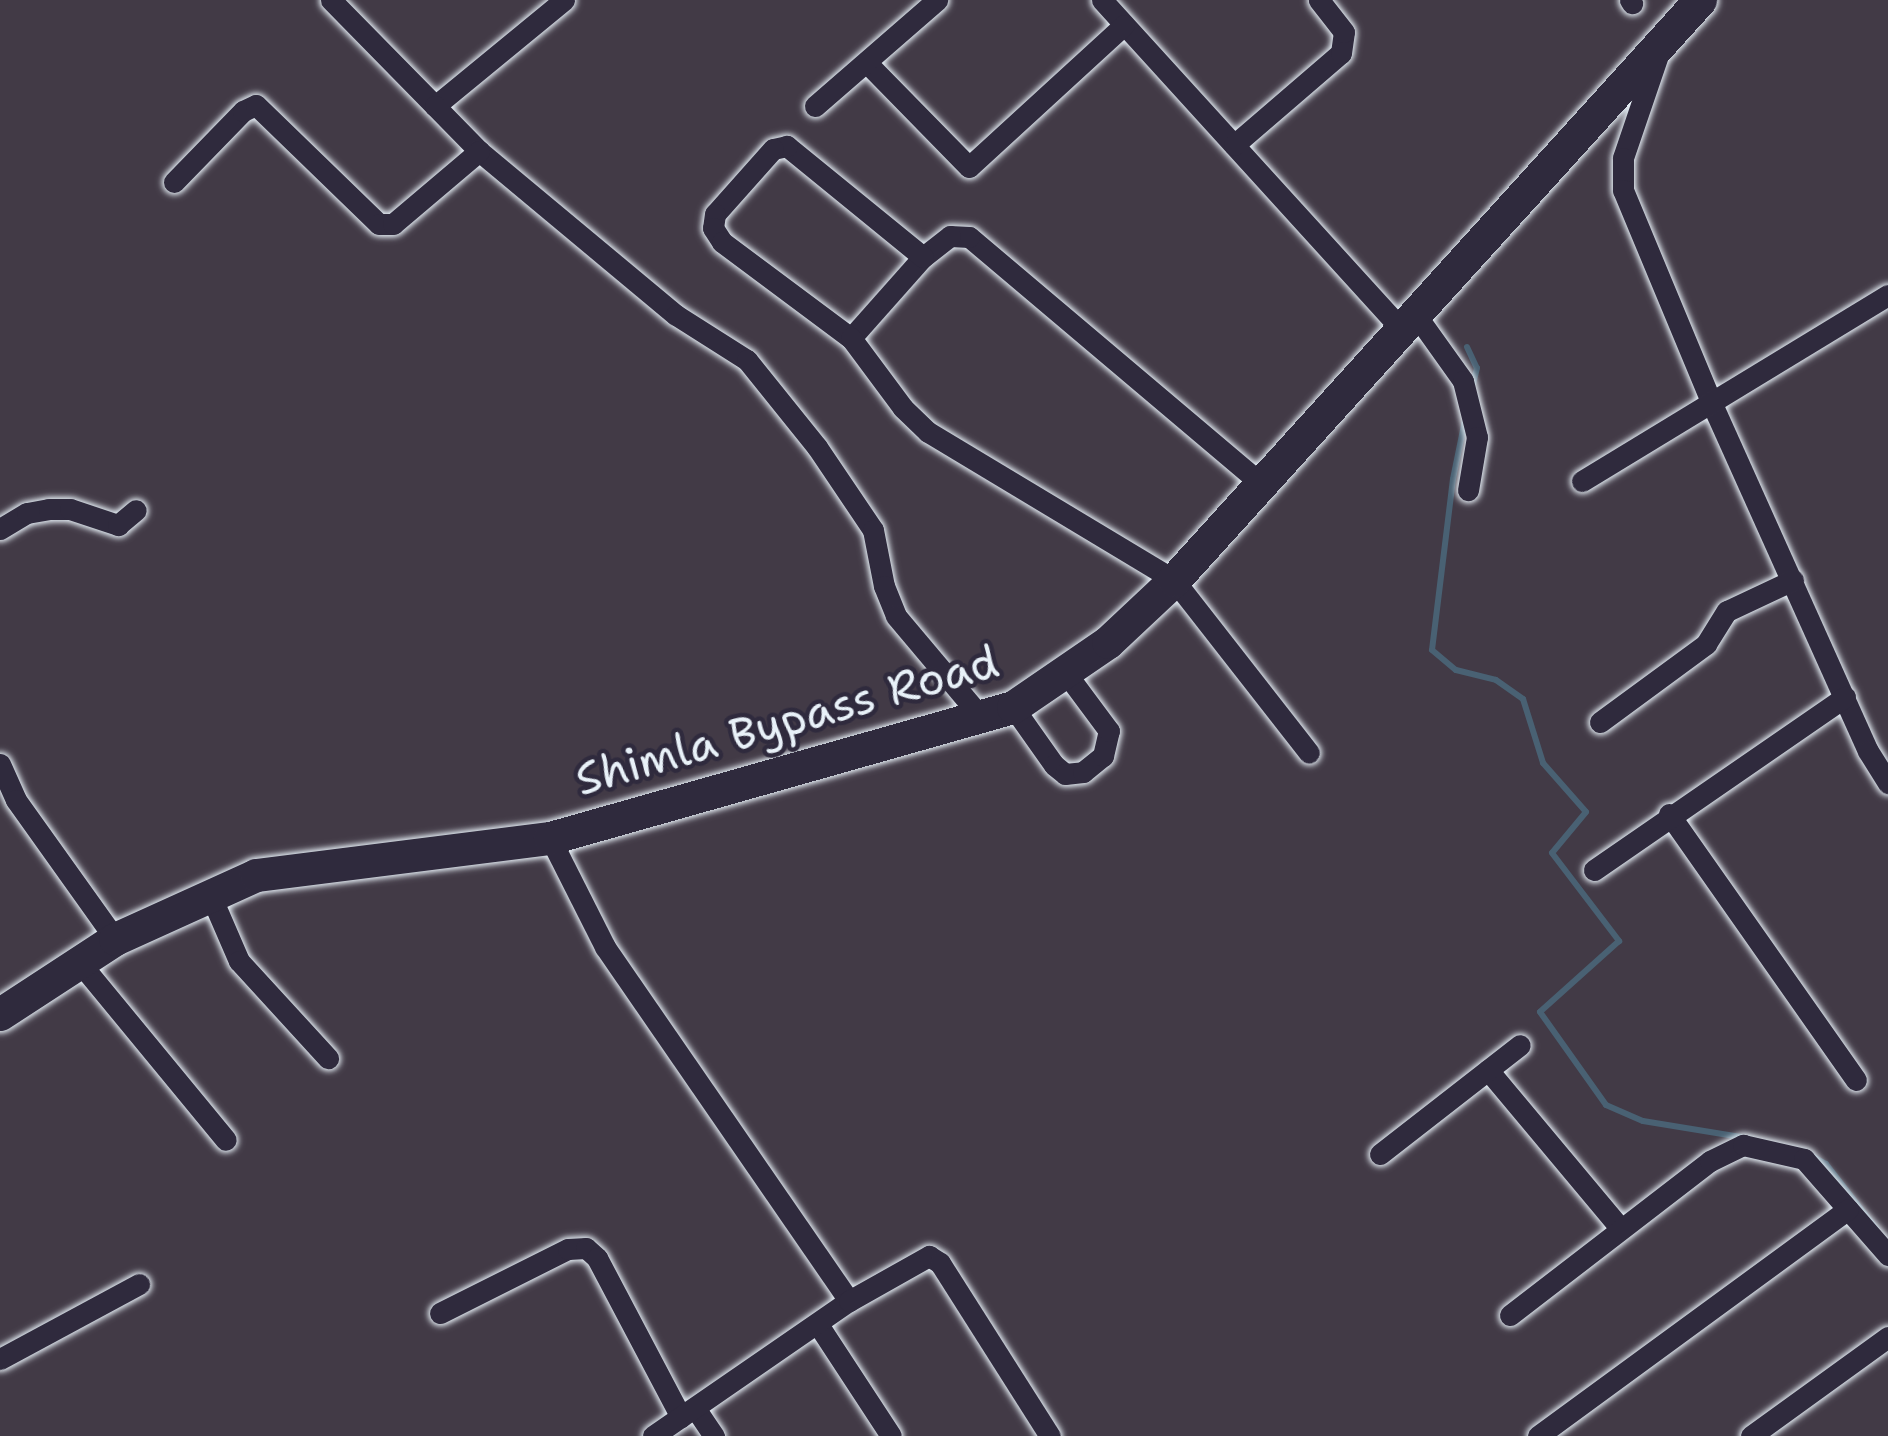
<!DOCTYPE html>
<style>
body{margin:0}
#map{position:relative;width:1888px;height:1436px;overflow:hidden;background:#423a46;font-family:"Shantell Sans",sans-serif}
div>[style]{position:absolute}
.stream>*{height:6px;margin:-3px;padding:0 3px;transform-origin:3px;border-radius:3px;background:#496173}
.roads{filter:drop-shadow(0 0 3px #e8f1f8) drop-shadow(0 0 3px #e8f1f8)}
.minor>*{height:21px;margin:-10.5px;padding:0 10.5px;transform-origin:10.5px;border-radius:10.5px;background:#2f2a3d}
.highway>*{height:33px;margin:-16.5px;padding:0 16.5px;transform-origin:16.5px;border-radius:16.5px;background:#2f2a3d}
span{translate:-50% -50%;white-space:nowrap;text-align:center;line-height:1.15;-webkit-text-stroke:9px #2f2a3d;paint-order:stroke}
.street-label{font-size:45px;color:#e8f1f8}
</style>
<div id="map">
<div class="stream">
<i style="left:1467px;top:347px;width:23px;rotate:65deg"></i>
<i style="left:1477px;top:368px;width:16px;rotate:104deg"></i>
<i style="left:1465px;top:420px;width:60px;rotate:101.5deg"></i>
<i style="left:1453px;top:479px;width:172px;rotate:97deg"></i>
<i style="left:1432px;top:650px;width:31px;rotate:40deg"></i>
<i style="left:1456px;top:670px;width:41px;rotate:14deg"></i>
<i style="left:1496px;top:680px;width:33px;rotate:35deg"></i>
<i style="left:1523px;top:699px;width:67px;rotate:72.6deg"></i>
<i style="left:1543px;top:763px;width:65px;rotate:48.7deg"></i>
<i style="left:1586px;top:812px;width:53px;rotate:129.7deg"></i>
<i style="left:1552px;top:853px;width:111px;rotate:52.7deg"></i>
<i style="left:1619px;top:941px;width:106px;rotate:138.1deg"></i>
<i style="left:1540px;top:1012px;width:114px;rotate:54.6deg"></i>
<i style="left:1606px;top:1105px;width:40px;rotate:23.4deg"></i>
<i style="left:1643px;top:1121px;width:99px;rotate:9.3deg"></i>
<i style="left:1812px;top:1156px;width:16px;rotate:30deg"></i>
<i style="left:1826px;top:1164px;width:83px;rotate:52.3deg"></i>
</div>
<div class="roads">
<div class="minor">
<i style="left:331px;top:0;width:148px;rotate:45.5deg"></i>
<i style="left:435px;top:106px;width:167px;rotate:-39.4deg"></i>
<i style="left:1102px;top:0;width:446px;rotate:47.7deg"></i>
<i style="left:1630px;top:0;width:4px;rotate:56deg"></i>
<i style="left:1658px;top:55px;width:109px;rotate:108.8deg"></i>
<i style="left:1623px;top:158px;width:32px;rotate:90deg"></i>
<i style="left:1623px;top:190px;width:232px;rotate:67.4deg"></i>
<i style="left:1712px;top:404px;width:380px;rotate:65.8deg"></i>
<i style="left:1868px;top:751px;width:38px;rotate:58deg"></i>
<i style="left:868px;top:64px;width:144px;rotate:45.6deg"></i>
<i style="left:969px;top:167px;width:210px;rotate:-42.5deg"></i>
<i style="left:435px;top:106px;width:63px;rotate:45.6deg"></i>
<i style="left:479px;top:151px;width:256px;rotate:39.8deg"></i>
<i style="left:676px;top:315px;width:84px;rotate:32.4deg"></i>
<i style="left:747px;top:360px;width:112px;rotate:51.2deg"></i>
<i style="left:817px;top:447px;width:100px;rotate:56deg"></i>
<i style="left:873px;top:530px;width:57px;rotate:78.9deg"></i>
<i style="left:884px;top:586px;width:32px;rotate:68deg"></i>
<i style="left:896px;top:616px;width:132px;rotate:49.9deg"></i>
<i style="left:815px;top:106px;width:162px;rotate:-41deg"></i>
<i style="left:1234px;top:145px;width:141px;rotate:-40.7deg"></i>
<i style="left:1341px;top:53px;width:21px;rotate:-82deg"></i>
<i style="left:1344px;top:32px;width:41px;rotate:-128deg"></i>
<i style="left:174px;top:182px;width:99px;rotate:-45.8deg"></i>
<i style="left:243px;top:111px;width:14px;rotate:-25deg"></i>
<i style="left:256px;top:105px;width:171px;rotate:44.1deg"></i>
<i style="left:379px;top:224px;width:14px"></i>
<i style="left:393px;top:224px;width:113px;rotate:-40.3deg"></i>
<i style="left:1416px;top:315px;width:81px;rotate:54.5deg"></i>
<i style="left:1463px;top:381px;width:58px;rotate:76deg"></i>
<i style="left:1477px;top:437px;width:54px;rotate:99.6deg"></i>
<i style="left:851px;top:338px;width:108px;rotate:-48.4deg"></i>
<i style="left:1258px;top:481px;width:378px;rotate:-139.8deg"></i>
<i style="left:969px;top:237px;width:19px;rotate:-177deg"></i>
<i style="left:950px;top:236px;width:34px;rotate:142deg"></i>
<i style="left:923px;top:257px;width:176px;rotate:-140.8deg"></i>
<i style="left:787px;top:146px;width:14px;rotate:168deg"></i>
<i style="left:773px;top:149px;width:87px;rotate:131.7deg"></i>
<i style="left:715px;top:214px;width:14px;rotate:98deg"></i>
<i style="left:713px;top:228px;width:17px;rotate:57deg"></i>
<i style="left:722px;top:242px;width:161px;rotate:36.7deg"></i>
<i style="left:851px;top:338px;width:87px;rotate:53.4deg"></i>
<i style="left:903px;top:408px;width:35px;rotate:44deg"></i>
<i style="left:928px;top:432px;width:287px;rotate:31deg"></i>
<i style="left:1174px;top:580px;width:219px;rotate:52deg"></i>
<i style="left:1582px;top:481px;width:358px;rotate:-31.3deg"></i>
<i style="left:0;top:529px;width:31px;rotate:-31deg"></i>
<i style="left:27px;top:513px;width:22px;rotate:-10deg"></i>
<i style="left:49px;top:509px;width:21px"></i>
<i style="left:70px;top:509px;width:51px;rotate:18.4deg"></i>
<i style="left:118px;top:525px;width:23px;rotate:-40deg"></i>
<i style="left:1013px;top:707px;width:71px;rotate:54.7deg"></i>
<i style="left:1054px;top:765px;width:14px;rotate:39deg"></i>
<i style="left:1065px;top:774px;width:18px;rotate:-6deg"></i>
<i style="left:1083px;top:772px;width:26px;rotate:-39deg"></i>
<i style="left:1103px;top:756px;width:26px;rotate:-77deg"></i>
<i style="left:1109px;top:731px;width:72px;rotate:-126.6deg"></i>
<i style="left:1600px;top:722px;width:132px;rotate:-36.3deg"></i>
<i style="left:1706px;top:644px;width:39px;rotate:-58deg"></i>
<i style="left:1727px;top:611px;width:73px;rotate:-25.2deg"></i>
<i style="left:0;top:764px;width:39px;rotate:66deg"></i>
<i style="left:16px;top:800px;width:171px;rotate:54.5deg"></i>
<i style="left:1669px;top:814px;width:325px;rotate:54.9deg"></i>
<i style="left:550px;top:838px;width:122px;rotate:63.2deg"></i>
<i style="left:605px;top:947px;width:430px;rotate:55.4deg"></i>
<i style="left:1594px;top:870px;width:305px;rotate:-34.6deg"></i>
<i style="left:210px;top:894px;width:73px;rotate:66.6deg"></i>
<i style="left:239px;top:961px;width:132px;rotate:47.5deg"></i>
<i style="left:80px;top:963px;width:229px;rotate:50.5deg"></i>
<i style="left:1488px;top:1070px;width:207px;rotate:50.1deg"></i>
<i style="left:1380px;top:1154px;width:177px;rotate:-37.9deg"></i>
<i style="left:440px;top:1313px;width:143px;rotate:-26.6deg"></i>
<i style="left:568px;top:1249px;width:18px;rotate:-3deg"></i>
<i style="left:586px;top:1248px;width:15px;rotate:42deg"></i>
<i style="left:597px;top:1258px;width:180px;rotate:62.2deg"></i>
<i style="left:1510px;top:1315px;width:252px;rotate:-37.6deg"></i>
<i style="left:1710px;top:1161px;width:37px;rotate:-26deg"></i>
<i style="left:1743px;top:1145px;width:63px;rotate:12.9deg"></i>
<i style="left:1804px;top:1159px;width:128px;rotate:48.8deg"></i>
<i style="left:819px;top:1326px;width:131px;rotate:56.8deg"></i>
<i style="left:0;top:1359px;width:158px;rotate:-28.3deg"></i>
<i style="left:695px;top:1408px;width:34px;rotate:56deg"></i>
<i style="left:653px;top:1436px;width:238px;rotate:-34.6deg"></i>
<i style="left:849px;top:1301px;width:92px;rotate:-29.4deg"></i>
<i style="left:929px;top:1256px;width:13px;rotate:32deg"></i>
<i style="left:940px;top:1263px;width:205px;rotate:57.6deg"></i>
<i style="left:1538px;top:1436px;width:384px;rotate:-36.2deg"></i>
<i style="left:1751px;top:1436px;width:169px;rotate:-35.9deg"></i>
</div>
<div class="highway">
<i style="left:0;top:1014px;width:137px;rotate:-33.1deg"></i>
<i style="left:115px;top:939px;width:155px;rotate:-24.4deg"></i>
<i style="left:256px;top:875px;width:296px;rotate:-7.2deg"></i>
<i style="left:550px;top:838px;width:481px;rotate:-15.8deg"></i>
<i style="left:1013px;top:707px;width:115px;rotate:-34.4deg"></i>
<i style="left:1108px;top:642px;width:91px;rotate:-43.2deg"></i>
<i style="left:1174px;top:580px;width:783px;rotate:-47.8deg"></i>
</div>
</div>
<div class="street-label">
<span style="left:787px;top:721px;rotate:-16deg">Shimla Bypass Road</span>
</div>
</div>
